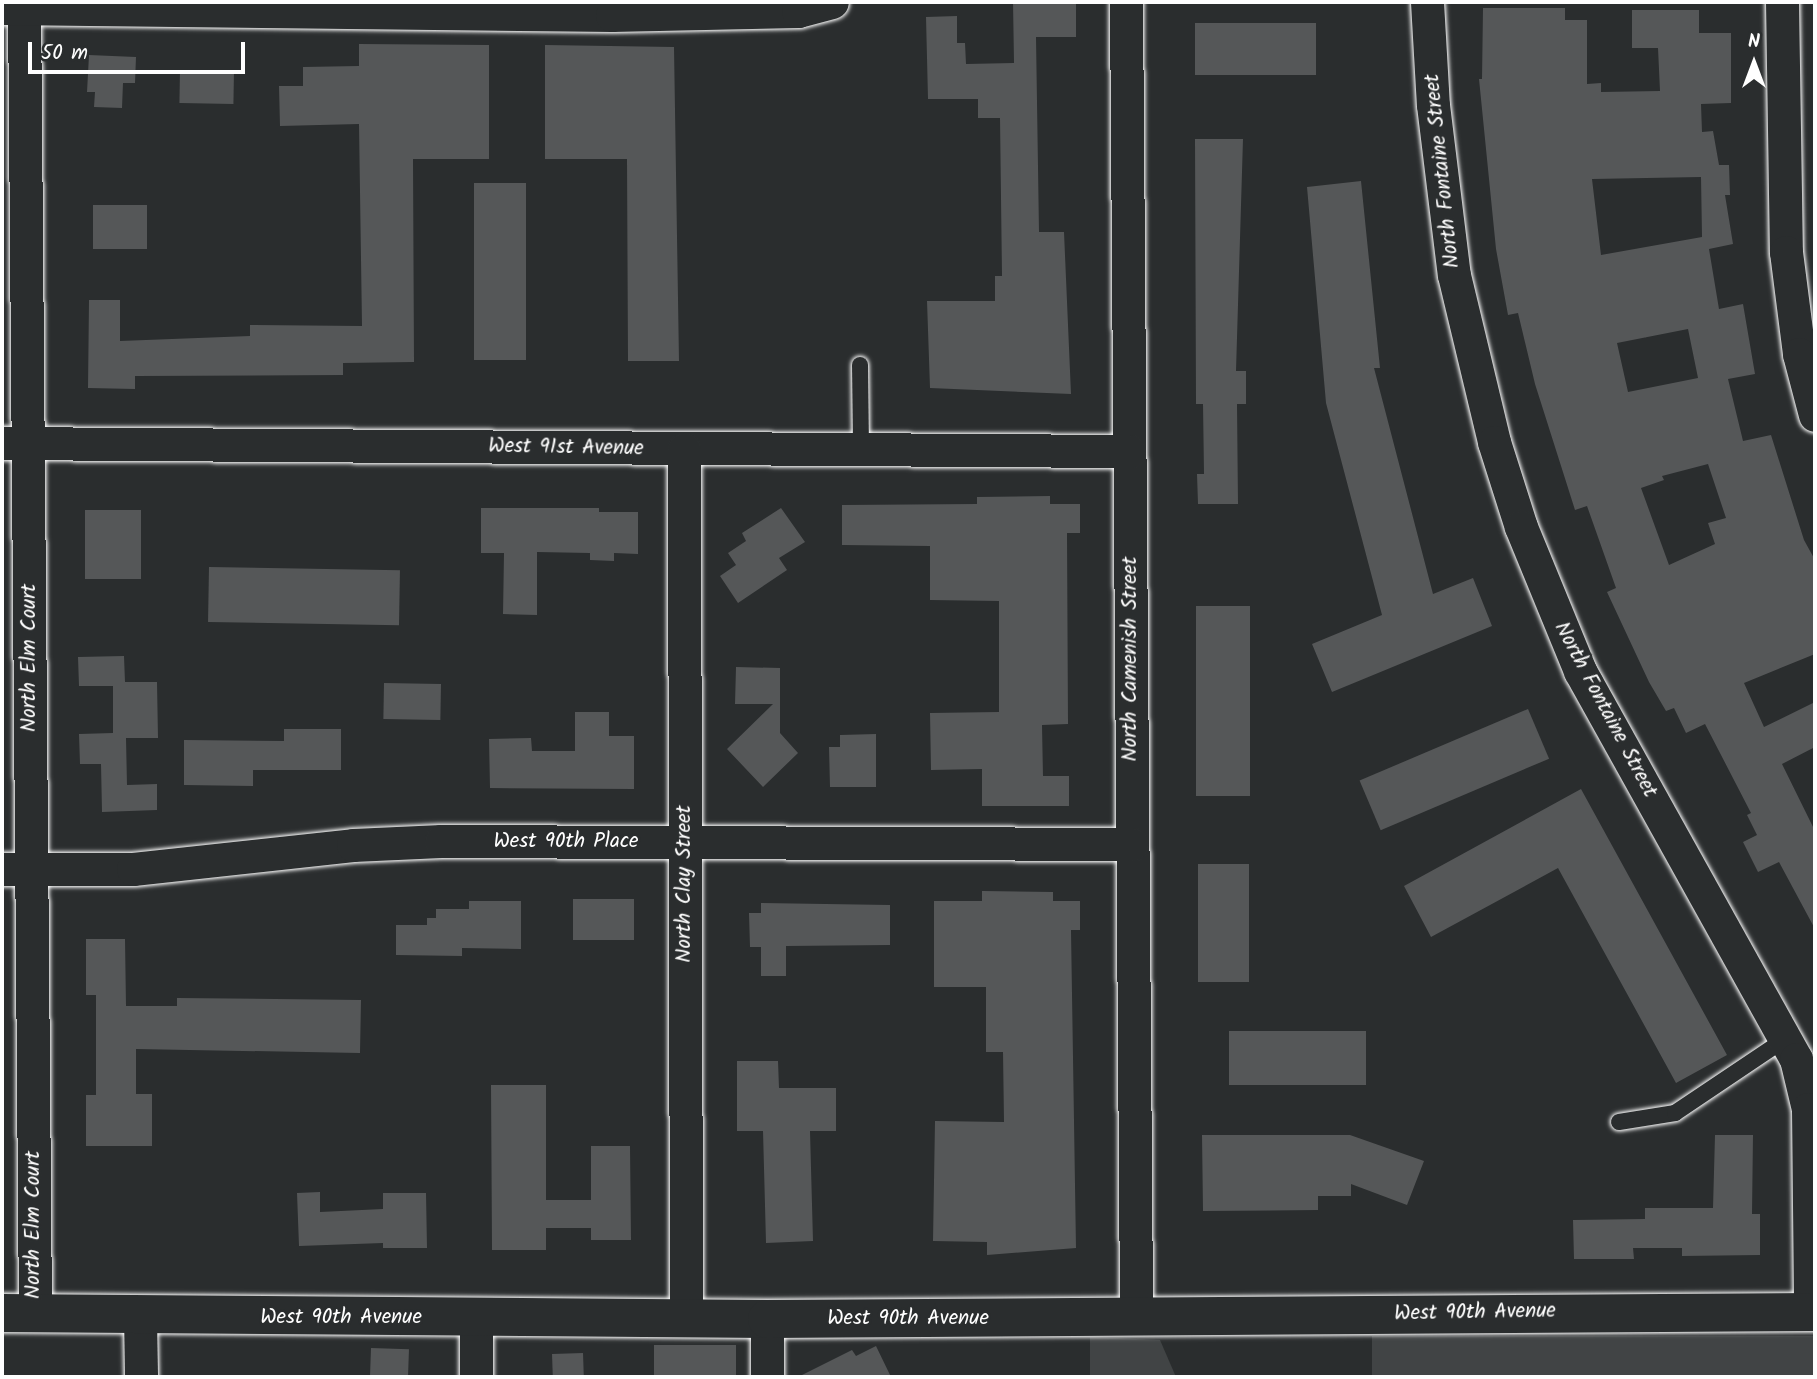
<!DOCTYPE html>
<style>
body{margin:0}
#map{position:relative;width:1817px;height:1379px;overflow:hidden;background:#2a2d2e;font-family:Kalam,sans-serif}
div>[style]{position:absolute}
.green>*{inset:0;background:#414445;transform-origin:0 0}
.building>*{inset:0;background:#555758;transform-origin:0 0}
.roads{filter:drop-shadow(0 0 2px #fff) drop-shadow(0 0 2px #fff)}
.service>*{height:16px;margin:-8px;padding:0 8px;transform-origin:8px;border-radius:8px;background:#2a2d2e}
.minor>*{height:33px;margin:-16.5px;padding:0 16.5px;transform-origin:16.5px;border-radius:16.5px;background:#2a2d2e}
.tertiary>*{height:38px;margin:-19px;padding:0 19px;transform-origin:19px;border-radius:19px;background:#2a2d2e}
span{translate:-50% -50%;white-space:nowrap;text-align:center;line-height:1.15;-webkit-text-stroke:5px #2a2d2e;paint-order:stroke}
.street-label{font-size:21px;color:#fff}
.frame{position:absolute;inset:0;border:4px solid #fff;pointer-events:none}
.north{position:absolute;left:1719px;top:28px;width:70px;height:70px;-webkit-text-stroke:5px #2a2d2e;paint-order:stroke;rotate:0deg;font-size:19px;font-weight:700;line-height:28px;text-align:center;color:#fff}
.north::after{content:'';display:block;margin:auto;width:24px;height:32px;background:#fff;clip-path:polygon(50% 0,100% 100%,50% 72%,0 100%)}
.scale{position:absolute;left:28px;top:42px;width:217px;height:32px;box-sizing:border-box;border:4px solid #fff;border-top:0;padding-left:9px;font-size:21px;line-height:24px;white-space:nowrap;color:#fff;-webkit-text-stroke:5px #2a2d2e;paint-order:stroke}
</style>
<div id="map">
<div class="green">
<i style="left:1372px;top:1336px;width:443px;height:42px"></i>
<i style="clip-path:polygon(1090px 1337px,1160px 1340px,1176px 1377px,1090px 1377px)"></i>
</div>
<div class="building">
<i style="clip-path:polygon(1013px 2px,1076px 2px,1076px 37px,1036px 37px,1039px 232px,1064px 232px,1071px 394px,930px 388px,927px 301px,995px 301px,995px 276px,1002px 276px,1000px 118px,978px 118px,978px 99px,928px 99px,926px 17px,957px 16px,957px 43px,965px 43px,966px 64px,1014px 63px)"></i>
<i style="clip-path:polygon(evenodd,1483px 8px,1565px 8px,1565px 20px,1587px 20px,1587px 84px,1601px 83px,1601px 92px,1660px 91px,1658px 48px,1632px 48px,1632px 10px,1699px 10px,1699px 33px,1731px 33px,1731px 103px,1701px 104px,1702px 132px,1713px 131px,1719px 165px,1729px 165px,1730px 195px,1725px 195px,1733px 244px,1709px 249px,1719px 309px,1743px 304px,1755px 374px,1728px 379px,1743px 441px,1771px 435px,1804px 540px,1815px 560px,1815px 654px,1744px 683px,1764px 727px,1815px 702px,1815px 747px,1782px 764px,1815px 831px,1815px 929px,1779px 862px,1758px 872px,1743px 842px,1757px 835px,1747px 815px,1751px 813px,1705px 724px,1686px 733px,1674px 708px,1666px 711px,1649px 682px,1607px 592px,1616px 588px,1587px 506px,1575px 510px,1535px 384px,1518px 313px,1508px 315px,1496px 249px,1479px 79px,1482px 79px,1483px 8px,1701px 177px,1702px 237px,1601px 255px,1592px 179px,1701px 177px,1483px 8px,1688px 329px,1698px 378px,1628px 392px,1617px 343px,1688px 329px,1483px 8px,1708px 464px,1726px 518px,1708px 523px,1715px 544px,1669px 565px,1641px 488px,1664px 480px,1662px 476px,1708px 464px)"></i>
<i style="left:1316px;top:23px;width:52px;height:121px;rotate:90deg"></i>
<i style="clip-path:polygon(359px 44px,489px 45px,489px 159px,413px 159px,414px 362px,343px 363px,343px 375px,135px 376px,135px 389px,88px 388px,89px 300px,120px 300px,120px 341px,250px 336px,250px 325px,362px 326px,359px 124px,280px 126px,279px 86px,303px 86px,303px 67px,359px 66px)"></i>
<i style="clip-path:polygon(545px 45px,674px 47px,679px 361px,628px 361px,627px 159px,545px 159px)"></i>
<i style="clip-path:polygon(89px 55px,136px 57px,135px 83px,123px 83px,122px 108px,94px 107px,95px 92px,87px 92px)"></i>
<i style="left:180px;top:70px;width:54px;height:33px;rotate:1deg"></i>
<i style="clip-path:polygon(1195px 139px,1243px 139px,1236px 371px,1246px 371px,1246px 404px,1237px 404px,1238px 504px,1198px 504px,1197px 474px,1204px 474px,1203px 404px,1196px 404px)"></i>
<i style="clip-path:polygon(1361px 181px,1380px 368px,1374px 368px,1433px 594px,1473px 578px,1492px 626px,1332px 692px,1312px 644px,1382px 615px,1326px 403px,1307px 187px)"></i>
<i style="left:474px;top:183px;width:52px;height:177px"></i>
<i style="left:93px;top:205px;width:54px;height:44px"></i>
<i style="clip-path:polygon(1050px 496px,1050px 504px,1080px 504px,1080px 533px,1067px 533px,1068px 724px,1042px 725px,1043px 776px,1069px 776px,1069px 806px,982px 806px,982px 769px,931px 770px,930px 713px,999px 712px,999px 601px,930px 600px,930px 546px,842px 545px,842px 505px,977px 504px,977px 497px)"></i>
<i style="clip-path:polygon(481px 508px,599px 508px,599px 512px,638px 512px,638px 554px,614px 553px,614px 561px,590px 560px,590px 553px,537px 552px,537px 615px,503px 614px,504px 553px,481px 553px)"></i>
<i style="clip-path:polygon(781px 508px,805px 542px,779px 558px,787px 570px,738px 603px,720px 576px,736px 565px,728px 553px,746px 541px,742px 533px)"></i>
<i style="left:85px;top:510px;width:56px;height:69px"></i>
<i style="left:209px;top:567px;width:191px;height:55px;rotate:1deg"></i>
<i style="left:1250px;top:606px;width:190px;height:54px;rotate:90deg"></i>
<i style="clip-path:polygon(124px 656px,125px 682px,157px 682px,158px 738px,126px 738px,127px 785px,157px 784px,157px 810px,102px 812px,101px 764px,80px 764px,79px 734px,113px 733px,113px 686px,79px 686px,78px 657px)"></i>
<i style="clip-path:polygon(736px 667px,780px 668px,780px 733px,798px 753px,763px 787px,727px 749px,773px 704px,735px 704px)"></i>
<i style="left:384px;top:683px;width:57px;height:36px;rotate:1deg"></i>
<i style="left:1528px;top:709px;width:54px;height:183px;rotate:67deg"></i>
<i style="clip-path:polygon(575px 712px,609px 712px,609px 736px,634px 736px,634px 789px,490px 788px,489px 739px,531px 738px,532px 751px,575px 751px)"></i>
<i style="clip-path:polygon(284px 729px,341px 729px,341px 770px,253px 770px,253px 786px,184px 785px,184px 740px,284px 741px)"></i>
<i style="clip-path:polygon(876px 734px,876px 787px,830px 787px,829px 747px,840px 747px,840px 735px)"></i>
<i style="clip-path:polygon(1581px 789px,1727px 1055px,1676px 1083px,1558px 868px,1431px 937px,1404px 886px)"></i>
<i style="left:1198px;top:864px;width:51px;height:118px"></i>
<i style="clip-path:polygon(982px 891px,1053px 892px,1053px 901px,1080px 901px,1080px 930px,1071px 930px,1076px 1248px,987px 1255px,987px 1242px,933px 1241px,935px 1121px,1004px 1122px,1003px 1052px,986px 1052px,986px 987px,934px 987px,934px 901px,982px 901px)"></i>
<i style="left:573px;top:899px;width:61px;height:41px"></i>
<i style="clip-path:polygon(469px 901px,521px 901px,521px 949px,462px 948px,462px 956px,396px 955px,396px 925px,427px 925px,427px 918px,436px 918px,436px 909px,469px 909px)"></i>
<i style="clip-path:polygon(761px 903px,890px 905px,890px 945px,786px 946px,786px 976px,761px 976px,761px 947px,750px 947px,749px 913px,761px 913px)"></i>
<i style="clip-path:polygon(86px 939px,125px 939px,126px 1006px,177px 1006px,177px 998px,361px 1000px,360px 1053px,136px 1049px,136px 1094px,152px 1094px,152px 1146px,86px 1146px,86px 1095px,96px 1095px,96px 995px,86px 995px)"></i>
<i style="left:1229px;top:1031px;width:137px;height:54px"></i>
<i style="clip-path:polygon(737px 1061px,778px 1061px,779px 1088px,836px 1088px,836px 1131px,810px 1131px,813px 1241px,766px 1243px,763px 1131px,737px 1131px)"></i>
<i style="clip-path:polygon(491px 1085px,546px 1085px,546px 1200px,591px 1200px,591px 1146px,630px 1146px,631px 1240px,591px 1240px,591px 1228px,546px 1228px,546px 1250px,492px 1250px)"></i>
<i style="clip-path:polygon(1202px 1135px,1350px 1135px,1424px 1161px,1407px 1205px,1351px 1184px,1351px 1196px,1318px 1196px,1318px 1210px,1203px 1211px)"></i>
<i style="clip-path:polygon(1715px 1135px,1753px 1135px,1752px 1214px,1760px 1214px,1760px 1255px,1682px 1256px,1682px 1248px,1633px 1248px,1634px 1259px,1574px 1259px,1573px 1220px,1645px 1219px,1645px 1208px,1713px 1208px)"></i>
<i style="clip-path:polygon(320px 1192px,320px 1212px,383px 1209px,383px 1193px,426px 1193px,427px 1248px,383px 1248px,383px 1243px,299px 1246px,297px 1193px)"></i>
<i style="left:654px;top:1345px;width:82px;height:32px"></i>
<i style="clip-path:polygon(876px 1346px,891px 1377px,798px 1377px,852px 1350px,856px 1356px)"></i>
<i style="left:371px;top:1348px;width:38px;height:29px;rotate:2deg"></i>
<i style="left:583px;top:1353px;width:24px;height:31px;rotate:88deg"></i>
</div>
<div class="roads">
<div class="service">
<i style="left:860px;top:365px;width:85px;rotate:89.3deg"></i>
<i style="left:1619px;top:1122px;width:57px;rotate:-9.1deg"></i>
<i style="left:1675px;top:1113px;width:133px;rotate:-33.9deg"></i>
</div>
<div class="minor">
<i style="left:24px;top:2px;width:1312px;rotate:89.52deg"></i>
<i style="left:1126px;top:2px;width:1315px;rotate:89.56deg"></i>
<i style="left:1427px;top:2px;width:103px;rotate:86.7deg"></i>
<i style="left:1433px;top:105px;width:171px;rotate:83deg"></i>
<i style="left:1454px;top:275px;width:172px;rotate:76.5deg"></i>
<i style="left:1494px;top:442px;width:89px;rotate:72.4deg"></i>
<i style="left:1521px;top:527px;width:156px;rotate:67.7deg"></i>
<i style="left:1580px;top:671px;width:444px;rotate:60.9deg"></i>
<i style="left:1796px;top:1059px;width:51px;rotate:76.5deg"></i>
<i style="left:1808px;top:1109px;width:203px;rotate:89.4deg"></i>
<i style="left:1782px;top:2px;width:250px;rotate:89.1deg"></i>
<i style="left:1786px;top:252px;width:103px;rotate:82.7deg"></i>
<i style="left:1799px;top:354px;width:63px;rotate:75.3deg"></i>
<i style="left:3px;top:8px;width:609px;rotate:0.66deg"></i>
<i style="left:612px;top:15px;width:186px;rotate:-1.2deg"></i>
<i style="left:798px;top:11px;width:35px;rotate:-15deg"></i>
<i style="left:2px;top:443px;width:1127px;rotate:0.41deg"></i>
<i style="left:684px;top:449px;width:869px;rotate:89.87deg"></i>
<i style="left:2px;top:869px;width:131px"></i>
<i style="left:133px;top:869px;width:221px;rotate:-6.2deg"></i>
<i style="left:353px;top:845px;width:88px;rotate:-2.6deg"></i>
<i style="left:441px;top:841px;width:691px;rotate:0.25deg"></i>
<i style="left:140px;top:1317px;width:60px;rotate:89deg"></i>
<i style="left:476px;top:1319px;width:58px;rotate:90deg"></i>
<i style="left:767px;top:1319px;width:58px;rotate:90deg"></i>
</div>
<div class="tertiary">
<i style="left:2px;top:1313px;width:765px;rotate:0.45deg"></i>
<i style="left:767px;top:1319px;width:1048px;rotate:-0.38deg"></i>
</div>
</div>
<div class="street-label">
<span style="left:1443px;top:171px;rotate:-96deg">North Fontaine Street</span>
<span style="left:566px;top:448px;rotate:1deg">West 91st Avenue</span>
<span style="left:30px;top:658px;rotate:-90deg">North Elm Court</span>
<span style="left:1131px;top:659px;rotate:-90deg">North Camenish Street</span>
<span style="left:1605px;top:710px;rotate:62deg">North Fontaine Street</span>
<span style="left:566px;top:842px">West 90th Place</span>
<span style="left:685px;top:884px;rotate:-90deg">North Clay Street</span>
<span style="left:34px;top:1225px;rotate:-90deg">North Elm Court</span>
<span style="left:1475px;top:1313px;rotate:-1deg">West 90th Avenue</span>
<span style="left:341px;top:1318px">West 90th Avenue</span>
<span style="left:908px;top:1319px">West 90th Avenue</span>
</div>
<div class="frame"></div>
<div class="north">N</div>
<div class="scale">50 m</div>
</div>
